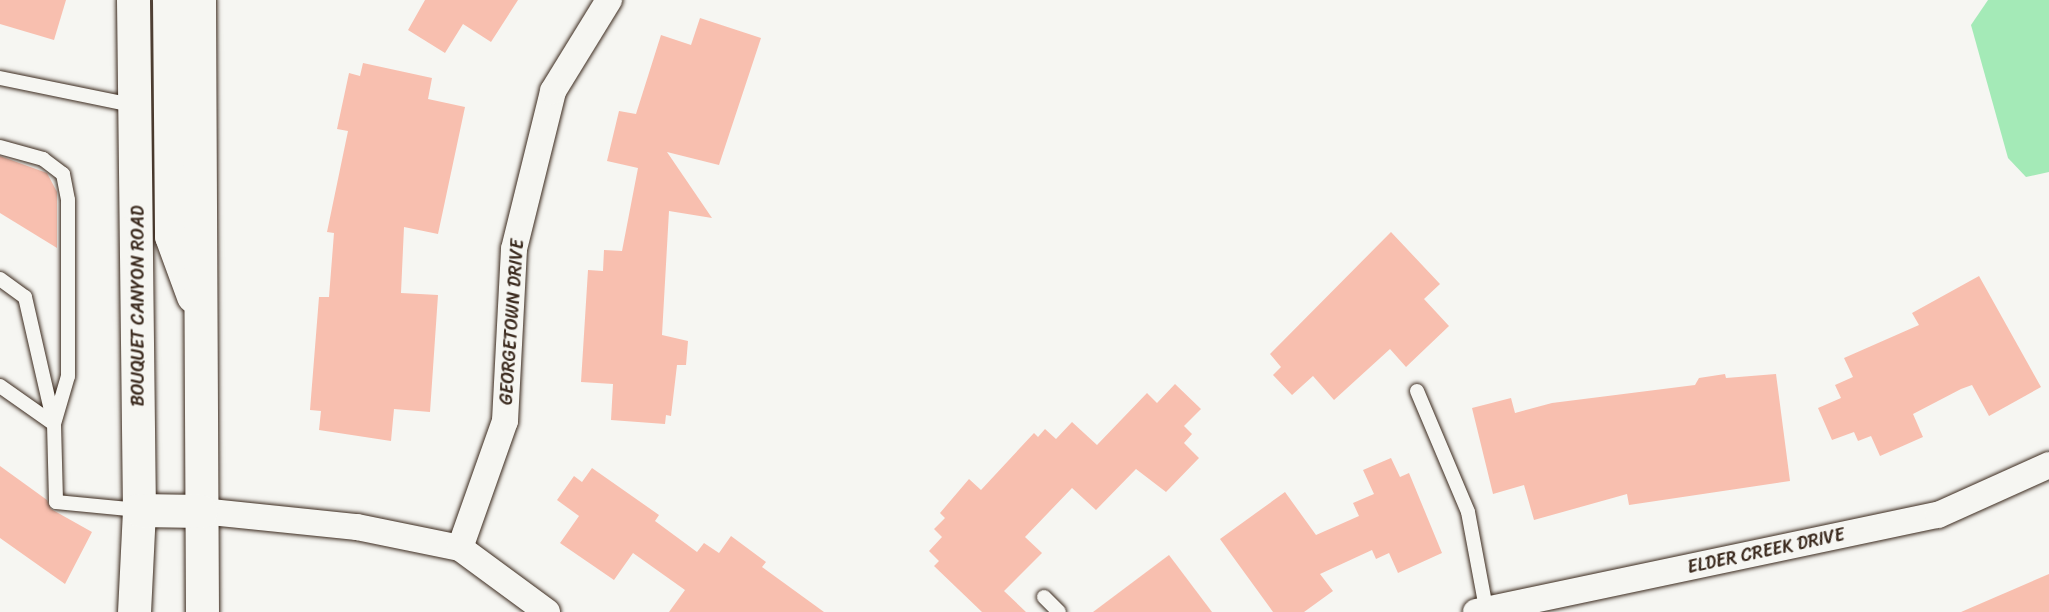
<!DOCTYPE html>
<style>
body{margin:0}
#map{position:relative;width:2049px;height:612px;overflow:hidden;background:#f6f6f2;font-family:Sriracha,sans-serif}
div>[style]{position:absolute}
.green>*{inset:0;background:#a4eab7}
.building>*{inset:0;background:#f8bfaf}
.roads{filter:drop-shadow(0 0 2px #3b2a1e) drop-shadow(0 0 2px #3b2a1e)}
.lane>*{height:14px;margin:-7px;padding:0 7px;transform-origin:7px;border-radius:7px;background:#f6f6f2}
.street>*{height:26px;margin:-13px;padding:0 13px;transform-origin:13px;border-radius:13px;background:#f6f6f2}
.primary>*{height:33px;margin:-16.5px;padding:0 16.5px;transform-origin:16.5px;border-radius:16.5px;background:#f6f6f2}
span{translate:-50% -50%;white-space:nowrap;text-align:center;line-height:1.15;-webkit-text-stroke:4.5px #f6f6f2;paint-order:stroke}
.street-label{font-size:18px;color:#3b2a1e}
</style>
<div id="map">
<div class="green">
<i style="clip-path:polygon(1988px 0,2049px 0,2049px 172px,2026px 177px,2008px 158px,1971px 25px)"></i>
</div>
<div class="building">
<i style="clip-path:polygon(0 0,66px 0,54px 40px,0 24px)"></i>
<i style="clip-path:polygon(425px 0,518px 0,491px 42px,463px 24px,445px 53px,408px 30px)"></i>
<i style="clip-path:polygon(700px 18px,761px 38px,719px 165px,667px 152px,712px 218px,669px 211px,662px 335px,688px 341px,686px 365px,677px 365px,671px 416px,666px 415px,665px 424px,611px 420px,613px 384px,581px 382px,588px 270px,603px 271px,604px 250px,622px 251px,638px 168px,607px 161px,619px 111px,636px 114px,661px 35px,691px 45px)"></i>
<i style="clip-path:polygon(363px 63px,432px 78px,428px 99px,465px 107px,438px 234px,404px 227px,401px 293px,438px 295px,430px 412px,394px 409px,391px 441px,319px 430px,321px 411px,310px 410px,319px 297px,329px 297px,334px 233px,327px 232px,348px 131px,337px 129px,349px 73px,360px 76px)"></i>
<i style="clip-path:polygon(0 156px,47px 173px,57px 192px,57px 248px,0 213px)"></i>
<i style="clip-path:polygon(1391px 232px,1440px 284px,1424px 299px,1449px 326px,1406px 367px,1390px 349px,1334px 400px,1313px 376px,1292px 395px,1273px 375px,1281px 367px,1270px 354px)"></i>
<i style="clip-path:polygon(1979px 276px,2041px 387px,1989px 416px,1972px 385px,1961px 389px,1913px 414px,1923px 437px,1880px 456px,1871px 436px,1858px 441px,1854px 432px,1832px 440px,1818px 408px,1841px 398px,1835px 385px,1853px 377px,1844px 358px,1919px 325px,1912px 313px)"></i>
<i style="clip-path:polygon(1725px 374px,1726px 378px,1776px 374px,1790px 481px,1629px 505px,1627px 494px,1534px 520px,1524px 485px,1493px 494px,1472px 408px,1511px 398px,1515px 413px,1552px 403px,1695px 385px,1699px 378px)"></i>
<i style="clip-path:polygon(1175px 384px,1201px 409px,1184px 426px,1192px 434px,1184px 443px,1199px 458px,1166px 492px,1136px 469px,1096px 510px,1072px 488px,1025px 537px,1042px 553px,1004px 591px,1026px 612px,982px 612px,934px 566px,939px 561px,929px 551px,942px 537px,934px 529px,945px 518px,940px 513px,969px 479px,981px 490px,1034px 433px,1038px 437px,1045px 429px,1056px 439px,1072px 422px,1097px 445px,1147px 393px,1157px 403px)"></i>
<i style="clip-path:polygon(1391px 458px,1400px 477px,1409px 473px,1442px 553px,1398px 573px,1389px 553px,1376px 559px,1372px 550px,1320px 574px,1333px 591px,1304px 612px,1273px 612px,1220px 539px,1285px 492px,1316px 535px,1359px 516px,1353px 503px,1374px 494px,1363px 470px)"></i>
<i style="clip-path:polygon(0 466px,47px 500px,51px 509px,92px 532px,65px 584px,0 538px)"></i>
<i style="clip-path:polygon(592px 468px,659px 515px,655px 521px,697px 552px,704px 543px,719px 553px,731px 536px,766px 562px,762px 567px,824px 612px,669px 612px,685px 590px,633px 553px,614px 580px,560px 543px,579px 516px,557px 500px,574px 476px,582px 482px)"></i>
<i style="clip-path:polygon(1169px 555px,1212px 612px,1093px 612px)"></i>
<i style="clip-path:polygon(2049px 574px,2049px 612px,1961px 612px)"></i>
</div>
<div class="roads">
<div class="lane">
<i style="left:0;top:78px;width:139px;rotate:11.6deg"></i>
<i style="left:0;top:147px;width:45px;rotate:15.6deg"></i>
<i style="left:43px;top:159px;width:25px;rotate:37deg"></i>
<i style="left:63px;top:174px;width:26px;rotate:79deg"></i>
<i style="left:68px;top:200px;width:176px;rotate:90deg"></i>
<i style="left:68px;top:376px;width:50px;rotate:106.3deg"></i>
<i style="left:0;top:279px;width:31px;rotate:36deg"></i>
<i style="left:25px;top:297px;width:130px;rotate:77.1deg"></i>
<i style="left:54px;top:424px;width:78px;rotate:88.5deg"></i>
<i style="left:56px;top:502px;width:83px;rotate:5.5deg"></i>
<i style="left:0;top:386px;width:66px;rotate:35.1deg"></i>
<i style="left:1417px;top:391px;width:131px;rotate:67.1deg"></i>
<i style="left:1468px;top:512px;width:98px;rotate:79.4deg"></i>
<i style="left:1044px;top:597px;width:21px;rotate:45deg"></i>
</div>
<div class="street">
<i style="left:201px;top:511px;width:157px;rotate:5.9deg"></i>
<i style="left:357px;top:527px;width:105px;rotate:11.5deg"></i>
<i style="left:460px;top:548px;width:108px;rotate:36.3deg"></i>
<i style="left:460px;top:548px;width:135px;rotate:-70.5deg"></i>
<i style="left:505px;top:421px;width:172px;rotate:-87deg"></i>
<i style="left:514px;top:249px;width:163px;rotate:-76.1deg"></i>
<i style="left:553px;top:91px;width:107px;rotate:-58.4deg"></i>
<i style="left:1476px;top:612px;width:472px;rotate:-11.9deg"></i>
<i style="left:1938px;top:515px;width:122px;rotate:-24.2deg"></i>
</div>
<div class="primary">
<i style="left:133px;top:0;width:510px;rotate:89.33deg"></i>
<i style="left:139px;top:510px;width:102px;rotate:92.8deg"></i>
<i style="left:169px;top:0;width:236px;rotate:89.5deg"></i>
<i style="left:171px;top:236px;width:64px;rotate:69.9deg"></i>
<i style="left:199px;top:0;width:612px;rotate:89.72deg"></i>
<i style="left:139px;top:510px;width:62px;rotate:0.9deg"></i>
</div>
</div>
<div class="street-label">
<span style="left:138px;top:306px;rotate:-90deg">BOUQUET CANYON ROAD</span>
<span style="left:512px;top:322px;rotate:-86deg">GEORGETOWN DRIVE</span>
<span style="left:1766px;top:551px;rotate:-12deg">ELDER CREEK DRIVE</span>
</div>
</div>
